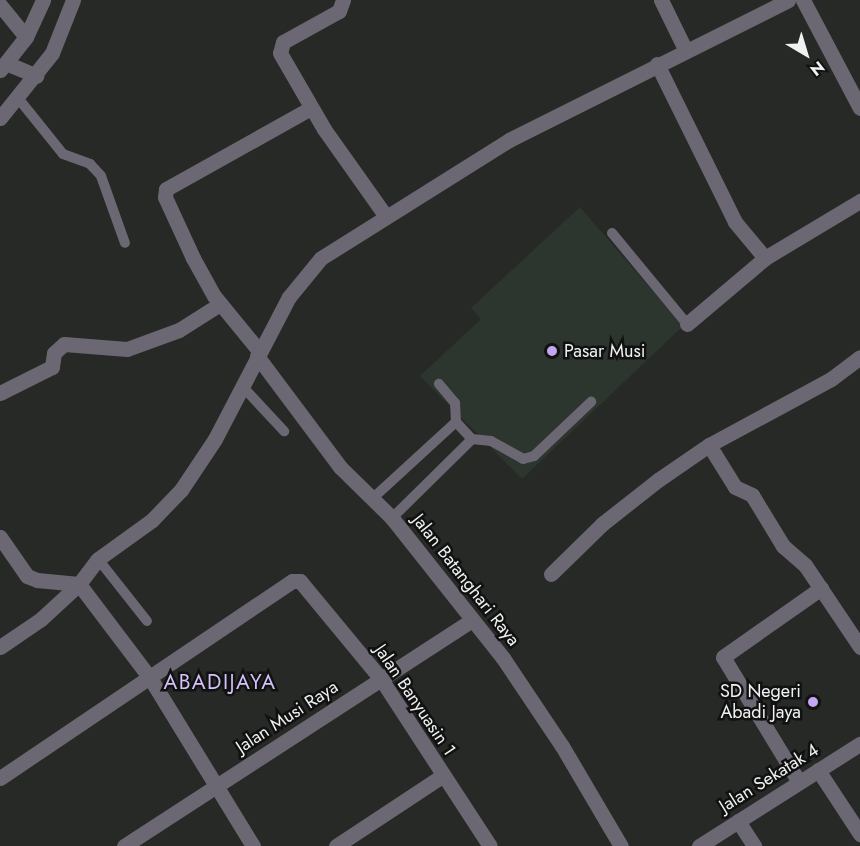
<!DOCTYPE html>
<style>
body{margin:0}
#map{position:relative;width:860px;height:846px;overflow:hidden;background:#262926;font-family:Jost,sans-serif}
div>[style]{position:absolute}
.built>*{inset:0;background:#2c352e}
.service>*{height:10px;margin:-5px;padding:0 5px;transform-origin:5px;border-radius:5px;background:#6b6773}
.minor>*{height:15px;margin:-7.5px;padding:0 7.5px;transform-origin:7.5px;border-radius:7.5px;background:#6b6773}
.tertiary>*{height:15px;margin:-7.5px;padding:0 7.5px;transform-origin:7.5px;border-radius:7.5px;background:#6b6773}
.dots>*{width:16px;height:16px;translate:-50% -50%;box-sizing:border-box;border:3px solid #101110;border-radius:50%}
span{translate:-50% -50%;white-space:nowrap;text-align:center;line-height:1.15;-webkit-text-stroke:5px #101110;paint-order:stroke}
.poi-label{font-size:18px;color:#eff2f0}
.left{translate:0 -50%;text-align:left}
.right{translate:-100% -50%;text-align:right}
.street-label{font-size:18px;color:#eff2f0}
.quarter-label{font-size:21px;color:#d5c1f9;letter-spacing:1.5px}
.north{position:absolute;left:776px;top:24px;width:60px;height:60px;-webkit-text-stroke:4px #101110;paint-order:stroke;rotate:142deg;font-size:16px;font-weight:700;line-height:24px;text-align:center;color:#eff2f0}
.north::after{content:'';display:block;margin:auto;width:21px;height:27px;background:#eff2f0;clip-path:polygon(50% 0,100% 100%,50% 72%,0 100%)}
</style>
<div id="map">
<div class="built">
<i style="clip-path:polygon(580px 207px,683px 326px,522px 479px,420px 376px,481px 319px,471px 308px)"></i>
</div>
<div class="service">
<i style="left:18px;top:98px;width:72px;rotate:51.2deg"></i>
<i style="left:63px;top:154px;width:29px;rotate:20deg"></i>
<i style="left:90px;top:164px;width:16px;rotate:47deg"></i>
<i style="left:101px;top:176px;width:71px;rotate:70.3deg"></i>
<i style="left:612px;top:233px;width:118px;rotate:50.5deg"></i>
<i style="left:242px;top:386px;width:62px;rotate:47deg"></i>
<i style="left:456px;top:422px;width:23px;rotate:47deg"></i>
<i style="left:373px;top:498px;width:113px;rotate:-42.5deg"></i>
<i style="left:456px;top:422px;width:19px;rotate:-93deg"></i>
<i style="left:455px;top:403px;width:25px;rotate:-130deg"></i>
<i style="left:392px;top:518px;width:112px;rotate:-44.6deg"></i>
<i style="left:472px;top:439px;width:19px;rotate:6deg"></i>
<i style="left:491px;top:441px;width:37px;rotate:29deg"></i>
<i style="left:523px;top:459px;width:11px;rotate:-15deg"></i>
<i style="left:534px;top:456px;width:79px;rotate:-43.5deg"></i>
<i style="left:98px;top:559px;width:79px;rotate:51.7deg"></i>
</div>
<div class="minor">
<i style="left:343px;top:0;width:12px;rotate:110deg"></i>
<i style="left:339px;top:11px;width:64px;rotate:151deg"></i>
<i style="left:283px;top:42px;width:11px;rotate:105deg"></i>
<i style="left:280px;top:53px;width:88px;rotate:59.9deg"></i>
<i style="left:324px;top:129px;width:105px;rotate:54.7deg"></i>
<i style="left:661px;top:0;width:55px;rotate:63.9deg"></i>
<i style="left:803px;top:0;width:122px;rotate:62.2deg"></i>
<i style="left:0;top:5px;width:41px;rotate:50.9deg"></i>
<i style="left:657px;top:64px;width:176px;rotate:63.7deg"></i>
<i style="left:735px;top:222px;width:47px;rotate:50.2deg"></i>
<i style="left:765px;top:258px;width:111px;rotate:-31deg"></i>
<i style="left:687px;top:324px;width:102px;rotate:-40.2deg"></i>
<i style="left:260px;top:352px;width:72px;rotate:-129.4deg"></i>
<i style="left:214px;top:296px;width:43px;rotate:-118.9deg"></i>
<i style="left:193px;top:258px;width:67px;rotate:-114.7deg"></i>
<i style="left:165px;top:197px;width:8px;rotate:-83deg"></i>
<i style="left:166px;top:189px;width:166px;rotate:-29.2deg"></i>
<i style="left:257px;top:356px;width:139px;rotate:53.2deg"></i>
<i style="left:340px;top:467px;width:73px;rotate:44.4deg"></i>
<i style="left:392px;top:518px;width:179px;rotate:51.6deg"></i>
<i style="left:503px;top:658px;width:106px;rotate:56.2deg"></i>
<i style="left:562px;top:746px;width:116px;rotate:59.5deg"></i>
<i style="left:0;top:393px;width:58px;rotate:-26.6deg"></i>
<i style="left:52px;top:367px;width:14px;rotate:-82deg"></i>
<i style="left:54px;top:353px;width:13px;rotate:-42deg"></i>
<i style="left:64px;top:344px;width:63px;rotate:4.5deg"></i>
<i style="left:127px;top:349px;width:55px;rotate:-20.1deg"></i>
<i style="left:179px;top:330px;width:49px;rotate:-32.4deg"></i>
<i style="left:709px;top:445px;width:49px;rotate:58.2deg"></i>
<i style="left:735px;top:487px;width:19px;rotate:25deg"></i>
<i style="left:752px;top:495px;width:60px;rotate:58.7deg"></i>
<i style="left:783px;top:546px;width:29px;rotate:41deg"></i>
<i style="left:805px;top:565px;width:99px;rotate:56.1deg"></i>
<i style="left:0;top:537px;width:47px;rotate:55.3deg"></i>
<i style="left:27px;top:576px;width:11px;rotate:22deg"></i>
<i style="left:37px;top:580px;width:42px;rotate:5.4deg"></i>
<i style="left:551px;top:574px;width:71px;rotate:-44.4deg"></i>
<i style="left:602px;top:524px;width:71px;rotate:-38.2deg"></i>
<i style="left:658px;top:480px;width:62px;rotate:-34.5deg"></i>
<i style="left:709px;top:445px;width:139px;rotate:-28.4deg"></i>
<i style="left:831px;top:379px;width:36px;rotate:-37deg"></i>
<i style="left:0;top:647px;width:50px;rotate:-34.3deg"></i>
<i style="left:41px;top:619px;width:52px;rotate:-42.6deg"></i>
<i style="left:818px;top:770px;width:77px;rotate:56.7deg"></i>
<i style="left:0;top:778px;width:352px;rotate:-34deg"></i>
<i style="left:292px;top:581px;width:8px"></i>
<i style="left:300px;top:581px;width:127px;rotate:50.4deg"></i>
<i style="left:381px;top:679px;width:199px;rotate:56.9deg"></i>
<i style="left:799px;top:782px;width:146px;rotate:-121.3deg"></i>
<i style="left:723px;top:657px;width:120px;rotate:-35.1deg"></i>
<i style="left:738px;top:821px;width:30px;rotate:57deg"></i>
<i style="left:124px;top:846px;width:415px;rotate:-33deg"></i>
<i style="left:253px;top:846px;width:197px;rotate:-121.5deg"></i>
<i style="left:150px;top:678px;width:118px;rotate:-127.1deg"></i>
<i style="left:79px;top:584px;width:31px;rotate:-53deg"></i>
<i style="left:98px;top:559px;width:67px;rotate:-35.8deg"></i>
<i style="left:152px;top:520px;width:42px;rotate:-46deg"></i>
<i style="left:181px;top:490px;width:61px;rotate:-56.3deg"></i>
<i style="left:215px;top:439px;width:160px;rotate:-62.5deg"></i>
<i style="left:289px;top:297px;width:50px;rotate:-50.6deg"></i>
<i style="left:321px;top:258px;width:222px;rotate:-32.1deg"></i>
<i style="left:509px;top:140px;width:312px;rotate:-26.6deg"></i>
<i style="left:336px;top:846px;width:127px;rotate:-33.4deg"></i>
<i style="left:699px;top:846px;width:191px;rotate:-32.4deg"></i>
</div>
<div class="tertiary">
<i style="left:6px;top:63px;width:33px;rotate:23deg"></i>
<i style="left:0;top:70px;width:42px;rotate:-51.8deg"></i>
<i style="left:26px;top:37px;width:41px;rotate:-65.3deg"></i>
<i style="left:0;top:118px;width:83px;rotate:-51.3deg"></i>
<i style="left:52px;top:53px;width:57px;rotate:-68.4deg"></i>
</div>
<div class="dots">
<i style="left:552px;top:351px;background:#c3a7f2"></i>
<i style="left:813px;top:702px;background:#c3a7f2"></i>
</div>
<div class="poi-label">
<span class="left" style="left:564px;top:351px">Pasar Musi</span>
<span class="right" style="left:801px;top:702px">SD Negeri<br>Abadi Jaya</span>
</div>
<div class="street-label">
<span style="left:466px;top:580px;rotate:52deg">Jalan Batanghari Raya</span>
<span style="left:415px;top:700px;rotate:56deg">Jalan Banyuasin 1</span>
<span style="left:287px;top:717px;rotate:-33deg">Jalan Musi Raya</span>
<span style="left:769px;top:778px;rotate:-32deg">Jalan Sekatak 4</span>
</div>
<div class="quarter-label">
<span style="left:220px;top:682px">ABADIJAYA</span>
</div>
<div class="north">N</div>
</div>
